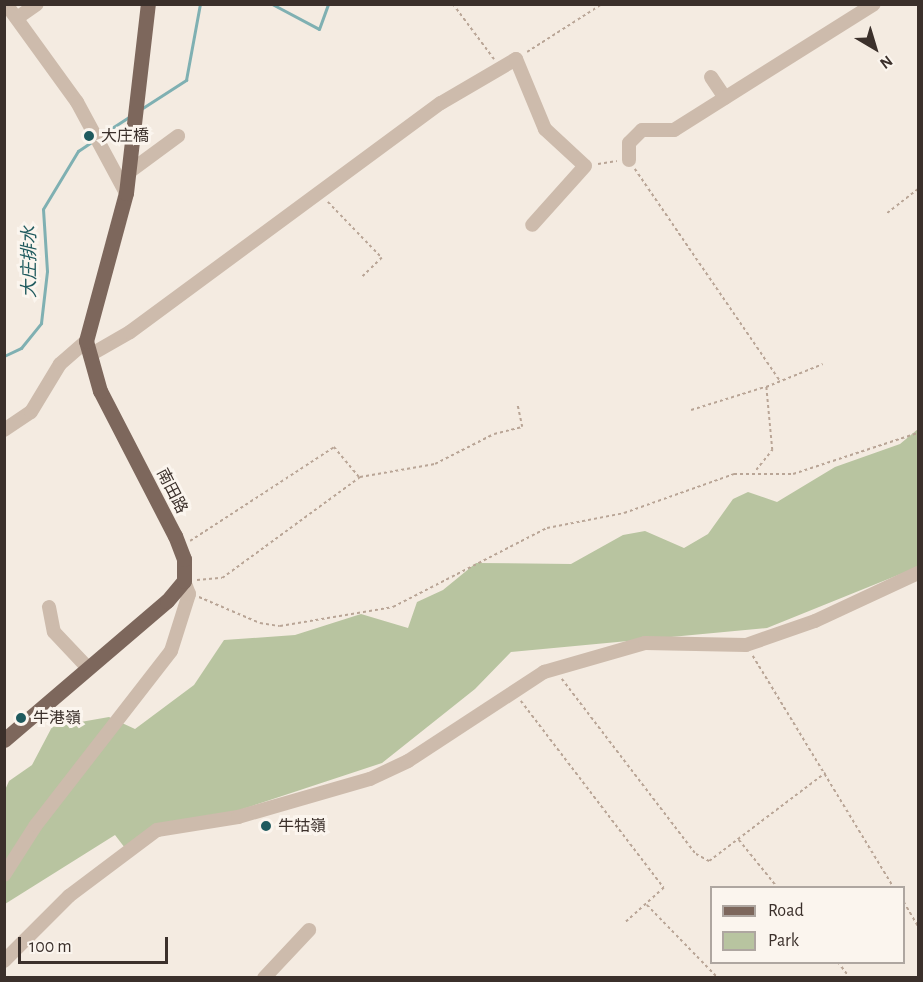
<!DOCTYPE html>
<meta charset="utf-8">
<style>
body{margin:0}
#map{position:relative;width:923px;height:982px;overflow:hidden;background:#f4ebe1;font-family:"Alegreya Sans","Noto Sans TC",sans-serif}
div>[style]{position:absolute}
.green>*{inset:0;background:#b8c4a0}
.stream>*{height:3px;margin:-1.5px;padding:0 1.5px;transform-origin:1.5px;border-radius:1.5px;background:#7fb0b2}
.path>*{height:1.5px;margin-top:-0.75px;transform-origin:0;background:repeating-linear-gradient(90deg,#b9a596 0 3px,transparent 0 6px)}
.minor>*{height:14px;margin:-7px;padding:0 7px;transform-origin:7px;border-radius:7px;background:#cdbbac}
.major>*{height:15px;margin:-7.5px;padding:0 7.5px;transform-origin:7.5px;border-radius:7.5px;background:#7d675c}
.dots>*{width:16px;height:16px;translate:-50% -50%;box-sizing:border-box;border:3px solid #fbf5ee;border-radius:50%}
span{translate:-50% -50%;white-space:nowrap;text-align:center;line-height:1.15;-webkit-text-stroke:6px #fbf5ee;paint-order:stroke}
.poi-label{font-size:16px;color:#3b302b}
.left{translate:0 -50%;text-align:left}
.street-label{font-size:16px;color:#3b302b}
.water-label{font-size:18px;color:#1f5a5e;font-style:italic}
.frame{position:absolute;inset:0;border:6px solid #3b302b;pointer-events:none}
.legend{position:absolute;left:710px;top:886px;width:195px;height:78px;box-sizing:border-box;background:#fbf5ee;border:2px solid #aea6a0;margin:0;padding:8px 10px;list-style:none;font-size:18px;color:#3b302b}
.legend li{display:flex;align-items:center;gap:12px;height:30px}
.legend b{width:30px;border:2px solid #aea6a0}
.north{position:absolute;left:845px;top:18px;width:60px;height:60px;-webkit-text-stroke:4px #fbf5ee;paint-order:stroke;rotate:142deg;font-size:16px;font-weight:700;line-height:24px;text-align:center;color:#3b302b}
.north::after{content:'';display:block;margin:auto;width:21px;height:27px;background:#3b302b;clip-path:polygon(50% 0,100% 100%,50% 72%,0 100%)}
.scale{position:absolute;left:18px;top:937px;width:150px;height:27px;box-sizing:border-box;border:3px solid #3b302b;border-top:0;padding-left:8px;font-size:18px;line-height:21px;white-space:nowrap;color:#3b302b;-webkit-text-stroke:4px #fbf5ee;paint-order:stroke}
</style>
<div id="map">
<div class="green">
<i style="clip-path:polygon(918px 429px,918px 567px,767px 628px,511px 652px,475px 689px,382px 763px,125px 848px,115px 835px,5px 904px,5px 790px,9px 781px,32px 765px,52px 727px,109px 717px,135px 729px,194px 685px,224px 640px,295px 635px,361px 614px,408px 628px,417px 602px,443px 590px,476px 563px,571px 564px,623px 535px,645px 531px,684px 548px,708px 534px,733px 499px,748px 492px,777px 502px,835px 467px,900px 444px)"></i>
</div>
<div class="stream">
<i style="left:272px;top:4px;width:53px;rotate:28deg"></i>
<i style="left:319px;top:29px;width:27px;rotate:-70deg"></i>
<i style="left:141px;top:109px;width:54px;rotate:-32.8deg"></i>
<i style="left:186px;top:80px;width:77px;rotate:-79.6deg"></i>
<i style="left:101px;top:135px;width:35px;rotate:-33deg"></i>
<i style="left:4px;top:356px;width:19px;rotate:-25deg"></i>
<i style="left:21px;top:348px;width:32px;rotate:-51deg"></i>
<i style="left:41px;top:323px;width:52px;rotate:-83.4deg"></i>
<i style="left:47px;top:271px;width:62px;rotate:-93.7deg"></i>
<i style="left:43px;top:209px;width:68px;rotate:-58.9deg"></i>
<i style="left:78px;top:151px;width:18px;rotate:-34deg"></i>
</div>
<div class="path">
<i style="left:453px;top:4px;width:69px;rotate:53.3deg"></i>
<i style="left:527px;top:52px;width:89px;rotate:-32.6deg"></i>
<i style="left:598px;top:164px;width:19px;rotate:-9deg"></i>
<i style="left:635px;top:169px;width:257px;rotate:55.6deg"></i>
<i style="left:328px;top:202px;width:78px;rotate:46deg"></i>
<i style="left:382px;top:258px;width:28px;rotate:136deg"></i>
<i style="left:887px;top:213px;width:39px;rotate:-38deg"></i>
<i style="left:691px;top:410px;width:77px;rotate:-17.3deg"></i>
<i style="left:756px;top:470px;width:26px;rotate:-51deg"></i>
<i style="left:772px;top:450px;width:63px;rotate:-95.4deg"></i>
<i style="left:766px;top:387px;width:61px;rotate:-22deg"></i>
<i style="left:190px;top:541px;width:172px;rotate:-33.1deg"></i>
<i style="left:334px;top:447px;width:39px;rotate:50deg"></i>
<i style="left:197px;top:580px;width:25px;rotate:-5deg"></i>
<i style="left:222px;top:578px;width:171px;rotate:-36.2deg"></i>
<i style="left:360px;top:477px;width:76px;rotate:-9.8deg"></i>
<i style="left:435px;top:464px;width:66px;rotate:-27deg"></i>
<i style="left:494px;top:434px;width:29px;rotate:-14deg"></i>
<i style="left:522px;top:427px;width:24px;rotate:-102deg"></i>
<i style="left:199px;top:597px;width:66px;rotate:23.1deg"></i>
<i style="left:260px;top:623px;width:20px;rotate:9deg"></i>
<i style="left:280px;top:626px;width:115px;rotate:-9.5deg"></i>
<i style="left:393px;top:607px;width:173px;rotate:-27.2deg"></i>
<i style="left:547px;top:528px;width:78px;rotate:-11deg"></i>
<i style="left:624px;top:513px;width:117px;rotate:-19.5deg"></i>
<i style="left:734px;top:474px;width:59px"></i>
<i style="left:793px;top:474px;width:132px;rotate:-18.2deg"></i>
<i style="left:753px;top:656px;width:271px;rotate:58.7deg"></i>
<i style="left:562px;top:679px;width:220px;rotate:52.6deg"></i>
<i style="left:696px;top:854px;width:15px;rotate:28deg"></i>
<i style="left:709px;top:861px;width:146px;rotate:-37.2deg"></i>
<i style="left:521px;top:701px;width:235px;rotate:52.6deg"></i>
<i style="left:664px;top:888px;width:52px;rotate:138.1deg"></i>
<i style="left:739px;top:840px;width:62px;rotate:50.9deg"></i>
<i style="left:904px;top:902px;width:28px;rotate:60deg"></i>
<i style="left:647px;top:905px;width:102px;rotate:45.8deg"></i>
<i style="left:838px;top:962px;width:20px;rotate:53deg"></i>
</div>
<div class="minor">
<i style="left:6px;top:4px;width:121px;rotate:54.1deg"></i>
<i style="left:77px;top:102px;width:103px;rotate:61.7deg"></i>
<i style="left:17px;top:18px;width:24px;rotate:-35deg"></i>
<i style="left:711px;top:77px;width:25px;rotate:56deg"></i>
<i style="left:629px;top:160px;width:17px;rotate:-90deg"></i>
<i style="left:629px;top:143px;width:18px;rotate:-45deg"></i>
<i style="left:642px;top:130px;width:32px"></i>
<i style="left:674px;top:130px;width:236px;rotate:-32.2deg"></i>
<i style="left:129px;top:172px;width:61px;rotate:-36.3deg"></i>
<i style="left:90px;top:355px;width:46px;rotate:-29.9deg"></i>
<i style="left:130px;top:332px;width:386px;rotate:-36.4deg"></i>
<i style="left:441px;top:103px;width:87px;rotate:-30.4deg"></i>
<i style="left:516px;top:59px;width:76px;rotate:67.5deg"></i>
<i style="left:545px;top:129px;width:54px;rotate:42.8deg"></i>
<i style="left:585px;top:166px;width:79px;rotate:131.9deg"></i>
<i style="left:4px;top:430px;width:32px;rotate:-34deg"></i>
<i style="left:31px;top:412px;width:56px;rotate:-58.9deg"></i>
<i style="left:60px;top:364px;width:35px;rotate:-41deg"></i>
<i style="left:49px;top:607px;width:25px;rotate:79deg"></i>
<i style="left:54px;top:632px;width:50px;rotate:46.6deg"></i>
<i style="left:4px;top:875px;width:59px;rotate:-57.4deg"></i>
<i style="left:36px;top:825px;width:220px;rotate:-52.2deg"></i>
<i style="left:171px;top:651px;width:60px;rotate:-72.5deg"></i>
<i style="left:189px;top:594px;width:14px;rotate:-111deg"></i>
<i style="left:4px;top:961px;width:92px;rotate:-45deg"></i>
<i style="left:69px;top:896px;width:110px;rotate:-36.9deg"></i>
<i style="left:157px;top:830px;width:82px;rotate:-9.1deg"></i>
<i style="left:238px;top:817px;width:137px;rotate:-16.1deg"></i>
<i style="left:370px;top:779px;width:42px;rotate:-25.3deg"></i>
<i style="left:408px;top:761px;width:163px;rotate:-33.2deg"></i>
<i style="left:544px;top:672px;width:105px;rotate:-16deg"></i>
<i style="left:645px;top:643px;width:101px;rotate:1.1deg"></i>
<i style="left:746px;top:645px;width:73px;rotate:-19.2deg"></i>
<i style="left:815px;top:621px;width:114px;rotate:-25deg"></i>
<i style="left:264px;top:978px;width:66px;rotate:-46.8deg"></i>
</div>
<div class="major">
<i style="left:4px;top:740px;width:214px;rotate:-40.5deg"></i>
<i style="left:167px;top:601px;width:26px;rotate:-50deg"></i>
<i style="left:184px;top:581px;width:22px;rotate:-90deg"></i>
<i style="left:184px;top:559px;width:25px;rotate:-111deg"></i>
<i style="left:175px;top:536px;width:163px;rotate:-117.3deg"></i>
<i style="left:100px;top:391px;width:52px;rotate:-105.6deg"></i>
<i style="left:86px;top:341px;width:153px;rotate:-74.9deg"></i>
<i style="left:126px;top:193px;width:190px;rotate:-83.4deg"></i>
</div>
<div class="dots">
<i style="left:89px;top:136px;background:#1f5a5e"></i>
<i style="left:21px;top:718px;background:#1f5a5e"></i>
<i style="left:266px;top:826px;background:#1f5a5e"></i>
</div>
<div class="poi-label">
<span class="left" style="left:101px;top:136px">大庄橋</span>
<span class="left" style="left:33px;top:718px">牛港嶺</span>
<span class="left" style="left:278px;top:826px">牛牯嶺</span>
</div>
<div class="street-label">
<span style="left:172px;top:491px;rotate:63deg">南田路</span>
</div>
<div class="water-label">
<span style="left:30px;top:262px;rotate:-90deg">大庄排水</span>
</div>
<div class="frame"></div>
<ul class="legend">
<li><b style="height:8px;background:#7d675c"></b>Road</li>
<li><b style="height:16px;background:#b8c4a0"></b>Park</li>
</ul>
<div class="north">N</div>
<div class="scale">100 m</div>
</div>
